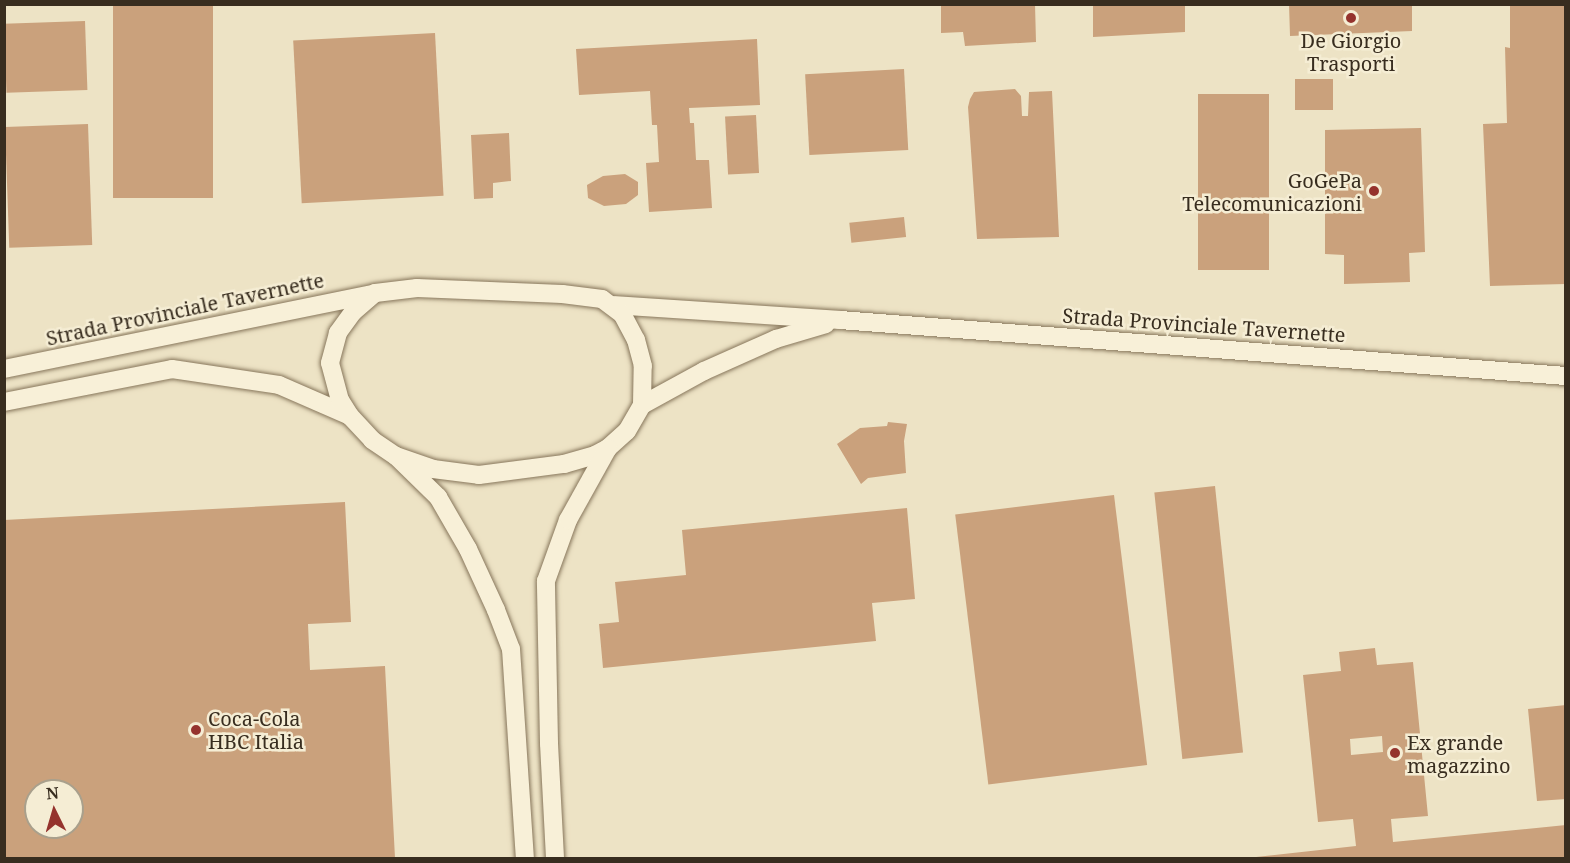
<!DOCTYPE html>
<style>
body{margin:0}
#map{position:relative;width:1570px;height:863px;overflow:hidden;background:#ede3c5;font-family:"Noto Serif",serif}
div>[style]{position:absolute}
.building>*{inset:0;background:#caa17c;transform-origin:0 0}
.roads{filter:drop-shadow(0 0 2px #87765b) drop-shadow(0 0 2px #87765b)}
.minor>*{height:18px;margin:-9px;padding:0 9px;transform-origin:9px;border-radius:9px;background:#f8f0d8}
.dots>*{width:16px;height:16px;translate:-50% -50%;box-sizing:border-box;border:3px solid #f5edd4;border-radius:50%}
span{translate:-50% -50%;white-space:nowrap;text-align:center;line-height:1.15;-webkit-text-stroke:5px #f5edd4;paint-order:stroke}
.poi-label{font-size:20px;color:#382d1f}
.right{translate:-100% -50%;text-align:right}
.left{translate:0 -50%;text-align:left}
.street-label{font-size:20px;color:#382d1f}
.frame{position:absolute;inset:0;border:6px solid #382d1f;pointer-events:none}
.north{position:absolute;left:24px;top:779px;width:60px;height:60px;box-sizing:border-box;background:#f5edd4;border:2px solid #a9a08c;border-radius:50%;rotate:355deg;font-size:16px;font-weight:700;line-height:24px;text-align:center;color:#382d1f}
.north::after{content:'';display:block;margin:auto;width:21px;height:27px;background:#95332d;clip-path:polygon(50% 0,100% 100%,50% 72%,0 100%)}
</style>
<div id="map">
<div class="building">
<i style="left:113px;top:4px;width:100px;height:194px"></i>
<i style="clip-path:polygon(941px 4px,1035px 4px,1036px 42px,965px 46px,963px 32px,941px 33px)"></i>
<i style="clip-path:polygon(1093px 4px,1185px 4px,1185px 32px,1093px 37px)"></i>
<i style="clip-path:polygon(1289px 4px,1412px 4px,1412px 31px,1290px 36px)"></i>
<i style="clip-path:polygon(1510px 4px,1566px 4px,1566px 284px,1490px 286px,1483px 124px,1507px 123px,1505px 47px,1510px 48px)"></i>
<i style="left:85px;top:21px;width:69px;height:81px;rotate:88deg"></i>
<i style="left:435px;top:33px;width:163px;height:142px;rotate:87deg"></i>
<i style="clip-path:polygon(757px 39px,760px 105px,689px 108px,690px 123px,694px 123px,696px 160px,709px 160px,712px 208px,649px 212px,646px 163px,659px 162px,657px 125px,652px 125px,650px 91px,579px 95px,576px 49px)"></i>
<i style="left:904px;top:69px;width:81px;height:99px;rotate:87deg"></i>
<i style="left:1333px;top:79px;width:31px;height:38px;rotate:90deg"></i>
<i style="clip-path:polygon(1015px 89px,1021px 96px,1022px 116px,1028px 116px,1029px 92px,1052px 91px,1059px 237px,977px 239px,968px 107px,970px 99px,974px 92px)"></i>
<i style="left:1269px;top:94px;width:176px;height:71px;rotate:90deg"></i>
<i style="left:756px;top:115px;width:58px;height:31px;rotate:87deg"></i>
<i style="left:88px;top:124px;width:121px;height:83px;rotate:88deg"></i>
<i style="clip-path:polygon(1421px 128px,1425px 252px,1409px 253px,1410px 282px,1344px 284px,1344px 255px,1325px 254px,1325px 130px)"></i>
<i style="clip-path:polygon(509px 133px,511px 181px,493px 183px,493px 198px,474px 199px,471px 135px)"></i>
<i style="clip-path:polygon(625px 174px,638px 182px,638px 195px,626px 204px,604px 206px,588px 198px,587px 185px,603px 176px)"></i>
<i style="left:904px;top:217px;width:20px;height:55px;rotate:84deg"></i>
<i style="clip-path:polygon(888px 422px,907px 424px,904px 441px,906px 473px,868px 478px,861px 484px,837px 444px,860px 428px,887px 426px)"></i>
<i style="left:1215px;top:486px;width:268px;height:61px;rotate:84deg"></i>
<i style="left:1114px;top:495px;width:272px;height:160px;rotate:83deg"></i>
<i style="clip-path:polygon(evenodd,345px 502px,351px 622px,308px 624px,310px 670px,385px 666px,395px 858px,4px 858px,4px 520px,345px 502px,36px 791px,72px 791px,72px 827px,36px 827px,36px 791px)"></i>
<i style="clip-path:polygon(907px 508px,915px 599px,872px 603px,876px 641px,603px 668px,599px 624px,619px 622px,615px 582px,686px 575px,682px 530px)"></i>
<i style="clip-path:polygon(evenodd,1375px 648px,1377px 665px,1413px 662px,1428px 816px,1391px 819px,1393px 842px,1566px 825px,1566px 858px,1247px 858px,1356px 846px,1353px 819px,1318px 822px,1303px 675px,1341px 671px,1339px 652px,1375px 648px,1382px 736px,1383px 752px,1351px 755px,1350px 739px,1382px 736px)"></i>
<i style="clip-path:polygon(1566px 705px,1566px 799px,1537px 801px,1528px 709px)"></i>
</div>
<div class="roads">
<div class="minor">
<i style="left:614px;top:305px;width:226px;rotate:3.8deg"></i>
<i style="left:840px;top:320px;width:728px;rotate:4.41deg"></i>
<i style="left:4px;top:369px;width:378px;rotate:-11.5deg"></i>
<i style="left:4px;top:402px;width:171px;rotate:-11.1deg"></i>
<i style="left:172px;top:369px;width:108px;rotate:8.5deg"></i>
<i style="left:279px;top:385px;width:77px;rotate:23.6deg"></i>
<i style="left:642px;top:405px;width:71px;rotate:-28.7deg"></i>
<i style="left:704px;top:371px;width:79px;rotate:-24deg"></i>
<i style="left:776px;top:339px;width:52px;rotate:-16.7deg"></i>
<i style="left:396px;top:456px;width:39px;rotate:19deg"></i>
<i style="left:433px;top:469px;width:46px;rotate:7.4deg"></i>
<i style="left:479px;top:475px;width:86px;rotate:-7.4deg"></i>
<i style="left:564px;top:464px;width:32px;rotate:-16deg"></i>
<i style="left:595px;top:455px;width:15px;rotate:-28deg"></i>
<i style="left:608px;top:448px;width:25px;rotate:-42deg"></i>
<i style="left:627px;top:431px;width:30px;rotate:-60deg"></i>
<i style="left:642px;top:405px;width:39px;rotate:-89deg"></i>
<i style="left:643px;top:366px;width:27px;rotate:-105deg"></i>
<i style="left:636px;top:340px;width:30px;rotate:-118deg"></i>
<i style="left:622px;top:314px;width:25px;rotate:-143deg"></i>
<i style="left:602px;top:299px;width:40px;rotate:-172.9deg"></i>
<i style="left:562px;top:294px;width:145px;rotate:-177.6deg"></i>
<i style="left:417px;top:288px;width:42px;rotate:173.2deg"></i>
<i style="left:375px;top:293px;width:29px;rotate:139deg"></i>
<i style="left:353px;top:312px;width:26px;rotate:126deg"></i>
<i style="left:338px;top:333px;width:31px;rotate:105deg"></i>
<i style="left:330px;top:363px;width:38px;rotate:75deg"></i>
<i style="left:340px;top:400px;width:19px;rotate:58deg"></i>
<i style="left:350px;top:416px;width:33px;rotate:47deg"></i>
<i style="left:372px;top:440px;width:29px;rotate:34deg"></i>
<i style="left:396px;top:456px;width:59px;rotate:44.3deg"></i>
<i style="left:438px;top:497px;width:60px;rotate:60deg"></i>
<i style="left:468px;top:549px;width:67px;rotate:65.3deg"></i>
<i style="left:496px;top:610px;width:42px;rotate:69deg"></i>
<i style="left:511px;top:649px;width:209px;rotate:86.2deg"></i>
<i style="left:555px;top:858px;width:115px;rotate:-93deg"></i>
<i style="left:549px;top:743px;width:162px;rotate:-91.1deg"></i>
<i style="left:546px;top:581px;width:65px;rotate:-70.2deg"></i>
<i style="left:568px;top:520px;width:82px;rotate:-60.9deg"></i>
</div>
</div>
<div class="dots">
<i style="left:1351px;top:18px;background:#95332d"></i>
<i style="left:1374px;top:191px;background:#95332d"></i>
<i style="left:196px;top:730px;background:#95332d"></i>
<i style="left:1395px;top:753px;background:#95332d"></i>
</div>
<div class="poi-label">
<span style="left:1351px;top:52px">De Giorgio<br>Trasporti</span>
<span class="right" style="left:1362px;top:192px">GoGePa<br>Telecomunicazioni</span>
<span class="left" style="left:208px;top:730px">Coca-Cola<br>HBC Italia</span>
<span class="left" style="left:1407px;top:754px">Ex grande<br>magazzino</span>
</div>
<div class="street-label">
<span style="left:185px;top:309px;rotate:-12deg">Strada Provinciale Tavernette</span>
<span style="left:1204px;top:325px;rotate:4deg">Strada Provinciale Tavernette</span>
</div>
<div class="frame"></div>
<div class="north">N</div>
</div>
